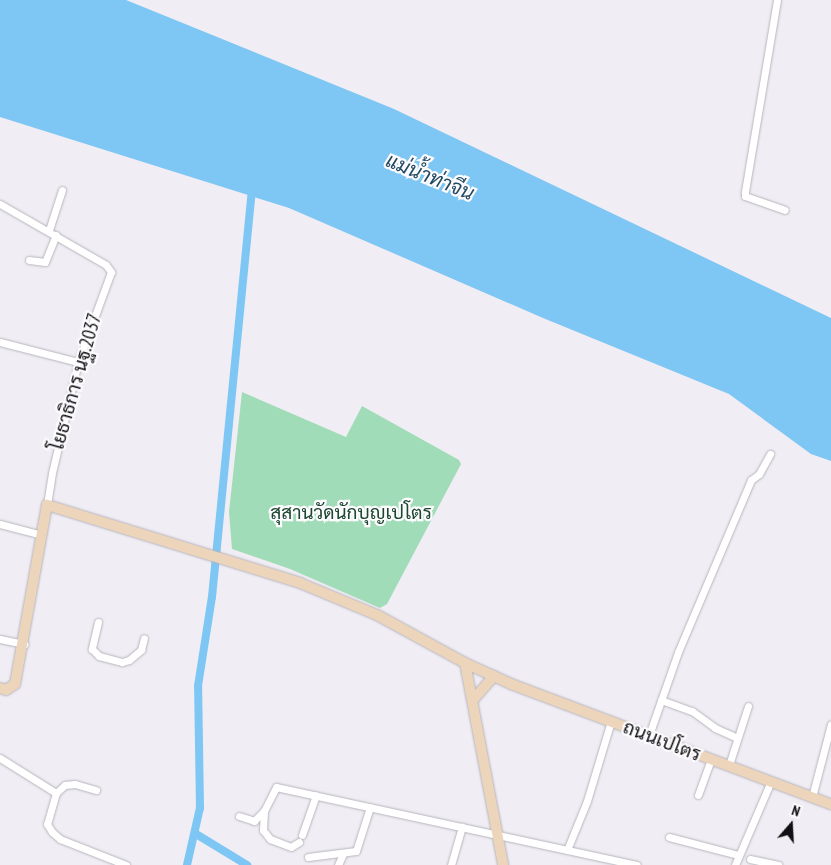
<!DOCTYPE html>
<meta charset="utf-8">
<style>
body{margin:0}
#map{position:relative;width:831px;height:865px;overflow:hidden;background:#f0edf4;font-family:"PT Sans Narrow",Sarabun,sans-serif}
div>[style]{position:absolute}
.green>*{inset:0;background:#a0dcb7}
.water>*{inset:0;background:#7ec6f3}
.canal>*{height:8px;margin:-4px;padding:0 4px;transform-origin:4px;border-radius:4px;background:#7ec6f3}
.roads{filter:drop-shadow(0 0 1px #b7b5bc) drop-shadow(0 0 1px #b7b5bc)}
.street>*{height:7px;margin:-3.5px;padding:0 3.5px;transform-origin:3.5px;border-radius:3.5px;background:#fff}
.secondary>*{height:10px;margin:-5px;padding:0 5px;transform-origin:5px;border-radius:5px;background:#edd5bb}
span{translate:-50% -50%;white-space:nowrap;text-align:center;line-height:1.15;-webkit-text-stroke:4.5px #fcfbfe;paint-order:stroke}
.street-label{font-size:19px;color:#100f11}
.park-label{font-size:19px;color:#1d462f}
.water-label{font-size:20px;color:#224962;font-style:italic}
.north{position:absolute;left:766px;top:800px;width:50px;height:50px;-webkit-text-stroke:4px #fcfbfe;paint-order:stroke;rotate:19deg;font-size:14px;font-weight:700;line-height:20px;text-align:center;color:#100f11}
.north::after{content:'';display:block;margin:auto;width:18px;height:22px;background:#100f11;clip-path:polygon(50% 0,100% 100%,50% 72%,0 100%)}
</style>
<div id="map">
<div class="green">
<i style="clip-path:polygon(242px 392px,346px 437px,362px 406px,459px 460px,461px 464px,387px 604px,380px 608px,290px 569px,232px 549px,229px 512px)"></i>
</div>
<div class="water">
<i style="clip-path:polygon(0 0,126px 0,394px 109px,831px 318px,831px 461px,811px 454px,729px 394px,543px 318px,289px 208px,0 117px)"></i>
</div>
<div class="canal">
<i style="left:196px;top:834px;width:60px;rotate:31.3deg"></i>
<i style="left:187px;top:865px;width:58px;rotate:-77.2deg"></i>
<i style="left:200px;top:808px;width:122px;rotate:-90.9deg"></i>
<i style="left:198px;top:686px;width:90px;rotate:-81.1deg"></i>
<i style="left:212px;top:597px;width:412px;rotate:-84.4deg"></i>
</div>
<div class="roads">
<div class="street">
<i style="left:777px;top:0;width:195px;rotate:99.5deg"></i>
<i style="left:745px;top:192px;width:4px;rotate:90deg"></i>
<i style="left:745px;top:196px;width:42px;rotate:19.3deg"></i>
<i style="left:0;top:204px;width:122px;rotate:29.9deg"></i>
<i style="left:106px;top:265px;width:9px;rotate:54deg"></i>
<i style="left:111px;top:272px;width:96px;rotate:110.1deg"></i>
<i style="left:78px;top:362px;width:114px;rotate:103.2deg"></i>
<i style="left:52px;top:473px;width:32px;rotate:99deg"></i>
<i style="left:49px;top:230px;width:42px;rotate:-72deg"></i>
<i style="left:29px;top:260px;width:16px;rotate:7deg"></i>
<i style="left:45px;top:262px;width:29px;rotate:-68deg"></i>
<i style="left:0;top:342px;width:81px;rotate:14.4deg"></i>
<i style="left:0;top:524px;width:43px;rotate:14.7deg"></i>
<i style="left:98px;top:622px;width:28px;rotate:103deg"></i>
<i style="left:92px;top:649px;width:10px;rotate:45deg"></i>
<i style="left:99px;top:656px;width:24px;rotate:15deg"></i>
<i style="left:122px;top:662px;width:7px;rotate:-16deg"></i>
<i style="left:129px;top:660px;width:16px;rotate:-40deg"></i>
<i style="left:141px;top:650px;width:12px;rotate:-76deg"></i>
<i style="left:0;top:639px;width:25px;rotate:12deg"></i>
<i style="left:661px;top:700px;width:33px;rotate:20deg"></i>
<i style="left:692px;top:711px;width:29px;rotate:36deg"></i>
<i style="left:715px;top:728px;width:24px;rotate:24deg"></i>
<i style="left:649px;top:735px;width:88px;rotate:-70.7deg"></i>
<i style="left:678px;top:652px;width:187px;rotate:-67deg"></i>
<i style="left:751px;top:480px;width:10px;rotate:-37deg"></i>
<i style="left:759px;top:474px;width:23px;rotate:-61deg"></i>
<i style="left:0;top:758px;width:66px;rotate:32deg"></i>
<i style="left:56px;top:793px;width:32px;rotate:106deg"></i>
<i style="left:47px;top:824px;width:9px;rotate:58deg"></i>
<i style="left:52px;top:832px;width:11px;rotate:41deg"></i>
<i style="left:60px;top:839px;width:71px;rotate:21.5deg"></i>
<i style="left:729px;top:765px;width:62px;rotate:-72.1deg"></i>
<i style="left:56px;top:793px;width:12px;rotate:-42deg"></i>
<i style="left:65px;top:785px;width:10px;rotate:-6deg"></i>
<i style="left:75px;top:784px;width:22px;rotate:16deg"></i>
<i style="left:698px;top:795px;width:38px;rotate:-70deg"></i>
<i style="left:812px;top:797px;width:75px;rotate:-75.4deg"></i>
<i style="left:239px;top:816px;width:16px;rotate:18deg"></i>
<i style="left:254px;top:821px;width:13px;rotate:-45deg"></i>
<i style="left:302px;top:835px;width:42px;rotate:-70.7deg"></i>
<i style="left:669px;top:837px;width:71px;rotate:14.6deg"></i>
<i style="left:299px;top:842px;width:9px;rotate:148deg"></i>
<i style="left:291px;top:847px;width:22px;rotate:-159deg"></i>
<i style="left:270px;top:839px;width:11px;rotate:-128deg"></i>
<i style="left:263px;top:830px;width:19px;rotate:-87deg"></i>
<i style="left:264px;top:811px;width:27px;rotate:-63deg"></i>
<i style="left:276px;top:787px;width:369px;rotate:12.2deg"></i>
<i style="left:567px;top:850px;width:53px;rotate:-67.8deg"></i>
<i style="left:587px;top:801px;width:84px;rotate:-73.3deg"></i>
<i style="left:308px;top:857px;width:48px;rotate:-7.1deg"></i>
<i style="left:356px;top:851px;width:46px;rotate:-72.3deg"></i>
<i style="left:750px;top:859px;width:29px;rotate:12deg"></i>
<i style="left:338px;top:865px;width:12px;rotate:-66deg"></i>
<i style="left:451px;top:865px;width:40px;rotate:-74deg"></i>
<i style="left:735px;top:865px;width:91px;rotate:-66.8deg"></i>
</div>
<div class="secondary">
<i style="left:465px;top:663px;width:206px;rotate:79.3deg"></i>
<i style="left:0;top:688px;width:6px;rotate:18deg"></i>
<i style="left:6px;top:690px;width:11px;rotate:-34deg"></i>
<i style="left:15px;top:684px;width:182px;rotate:-79.9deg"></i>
<i style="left:47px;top:505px;width:265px;rotate:17.1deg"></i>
<i style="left:300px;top:583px;width:83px;rotate:22.6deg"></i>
<i style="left:377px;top:615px;width:100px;rotate:28.6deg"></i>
<i style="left:465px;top:663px;width:51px;rotate:24.5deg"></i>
<i style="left:511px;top:684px;width:342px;rotate:20.6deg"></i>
<i style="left:473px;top:700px;width:32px;rotate:-49deg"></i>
</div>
</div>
<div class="street-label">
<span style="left:76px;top:382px;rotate:-74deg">โยธาธิการ นฐ.2037</span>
<span style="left:662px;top:741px;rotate:21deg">ถนนเปโตร</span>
</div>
<div class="park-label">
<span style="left:351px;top:513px">สุสานวัดนักบุญเปโตร</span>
</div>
<div class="water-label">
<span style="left:430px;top:177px;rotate:22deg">แม่น้ำท่าจีน</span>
</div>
<div class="north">N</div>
</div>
